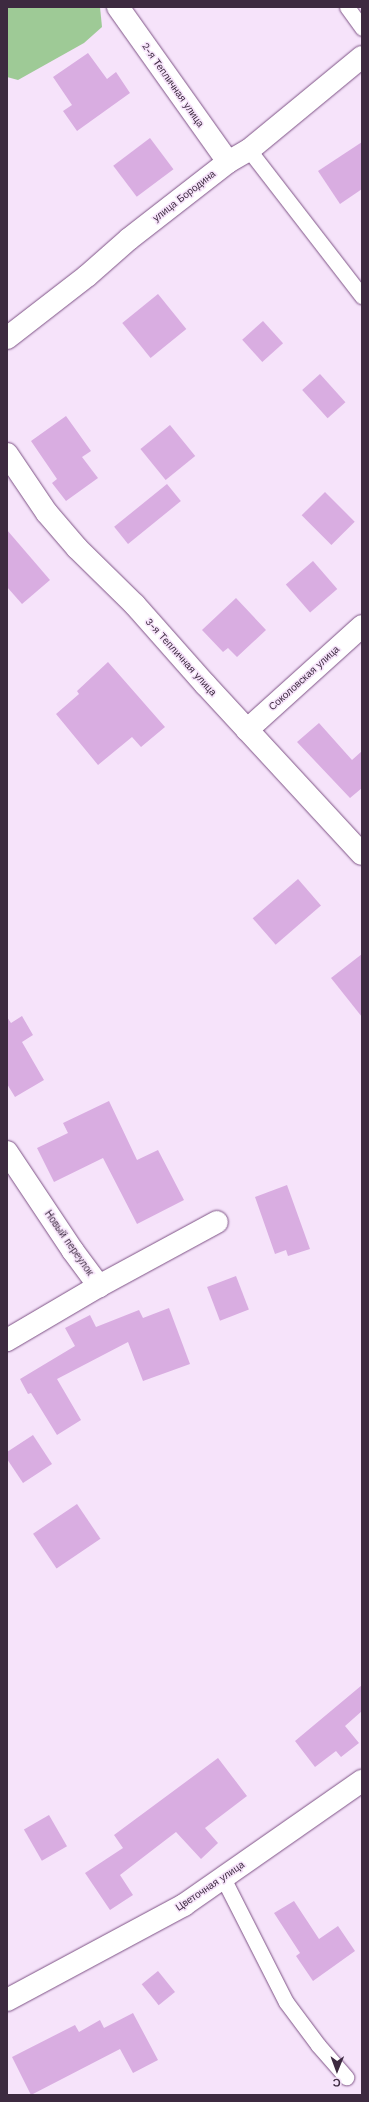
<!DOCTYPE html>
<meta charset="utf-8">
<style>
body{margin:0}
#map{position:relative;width:369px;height:2102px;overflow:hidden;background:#f6e3fa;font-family:"Work Sans",sans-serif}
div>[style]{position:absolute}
.forest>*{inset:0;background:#9eca96}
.building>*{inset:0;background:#d9ade1;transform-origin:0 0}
.roads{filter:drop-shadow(0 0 1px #7d5285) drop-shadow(0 0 1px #7d5285)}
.service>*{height:15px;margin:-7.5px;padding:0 7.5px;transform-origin:7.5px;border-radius:7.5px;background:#fff}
.minor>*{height:22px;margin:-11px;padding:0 11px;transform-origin:11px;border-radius:11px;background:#fff}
span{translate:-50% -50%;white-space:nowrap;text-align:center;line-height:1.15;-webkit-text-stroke:3px #f6e3fa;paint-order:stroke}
.street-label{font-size:10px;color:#3d2a40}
.frame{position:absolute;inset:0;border:8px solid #3d2a40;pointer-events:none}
.north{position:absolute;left:317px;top:2050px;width:40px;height:40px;-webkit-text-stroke:3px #f6e3fa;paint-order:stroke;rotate:181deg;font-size:11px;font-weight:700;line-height:16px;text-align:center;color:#3d2a40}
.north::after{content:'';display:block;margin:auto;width:14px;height:18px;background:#3d2a40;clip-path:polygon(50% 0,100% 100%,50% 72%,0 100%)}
</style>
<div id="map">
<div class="forest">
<i style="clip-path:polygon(7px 7px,100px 7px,102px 27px,84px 43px,18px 80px,7px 77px)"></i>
</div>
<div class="building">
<i style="clip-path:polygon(88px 53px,107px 79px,116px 72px,130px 93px,77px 131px,63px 111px,72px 105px,53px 77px)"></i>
<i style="left:150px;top:138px;width:39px;height:46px;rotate:53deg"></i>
<i style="clip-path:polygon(362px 142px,362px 189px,340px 204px,318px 171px)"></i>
<i style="left:158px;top:294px;width:45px;height:46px;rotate:51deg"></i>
<i style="left:263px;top:321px;width:30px;height:28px;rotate:48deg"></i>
<i style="left:320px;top:374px;width:38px;height:24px;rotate:48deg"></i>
<i style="clip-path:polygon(66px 416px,91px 451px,82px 457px,98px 478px,66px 501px,52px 483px,57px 479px,31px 441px)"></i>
<i style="left:170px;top:425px;width:40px;height:38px;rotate:51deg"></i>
<i style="left:167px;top:484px;width:22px;height:68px;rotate:51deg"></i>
<i style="left:325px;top:492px;width:42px;height:33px;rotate:45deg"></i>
<i style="clip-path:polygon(7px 530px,50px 580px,22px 604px,7px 587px)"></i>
<i style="left:313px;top:561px;width:37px;height:36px;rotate:49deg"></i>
<i style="clip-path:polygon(236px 598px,266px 630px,237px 657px,228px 648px,223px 652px,202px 630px)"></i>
<i style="clip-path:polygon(108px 662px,165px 727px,141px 747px,132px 737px,98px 765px,56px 714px,79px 694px,77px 691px)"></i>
<i style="clip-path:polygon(319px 723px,352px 760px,362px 751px,362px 788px,350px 798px,297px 742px)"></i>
<i style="left:298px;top:879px;width:35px;height:60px;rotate:49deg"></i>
<i style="clip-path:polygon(362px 954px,362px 1017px,331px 978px)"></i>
<i style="clip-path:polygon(22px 1016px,33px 1035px,22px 1042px,44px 1080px,15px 1097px,7px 1084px,7px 1017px,11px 1023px)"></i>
<i style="clip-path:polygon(109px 1101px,137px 1160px,158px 1150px,184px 1200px,137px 1224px,103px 1158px,54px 1182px,37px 1148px,68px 1133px,63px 1123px)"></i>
<i style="clip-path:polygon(287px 1185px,310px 1249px,288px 1256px,286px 1250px,275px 1254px,255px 1197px)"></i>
<i style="left:236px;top:1276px;width:36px;height:31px;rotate:69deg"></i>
<i style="clip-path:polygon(169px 1308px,190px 1364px,143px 1381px,128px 1342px,57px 1379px,81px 1420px,57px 1435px,31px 1393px,28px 1394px,20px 1379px,75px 1346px,65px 1328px,90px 1315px,96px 1327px,139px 1310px,143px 1318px)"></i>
<i style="clip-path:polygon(33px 1435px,52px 1464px,23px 1483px,7px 1459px,7px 1452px)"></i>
<i style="left:77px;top:1504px;width:42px;height:53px;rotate:56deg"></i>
<i style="clip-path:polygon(362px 1685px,362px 1711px,345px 1726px,359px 1743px,341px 1757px,336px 1751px,315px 1767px,295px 1741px)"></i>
<i style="clip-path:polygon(218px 1758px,247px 1796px,205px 1828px,218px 1843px,201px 1859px,176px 1832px,120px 1875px,133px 1895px,110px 1910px,85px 1873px,123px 1848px,114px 1835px)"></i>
<i style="left:49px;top:1815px;width:36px;height:29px;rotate:60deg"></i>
<i style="clip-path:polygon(294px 1901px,319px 1939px,338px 1926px,355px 1951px,313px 1981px,296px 1956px,300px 1953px,274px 1913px)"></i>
<i style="left:158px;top:1971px;width:27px;height:21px;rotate:51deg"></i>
<i style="clip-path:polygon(133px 2013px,158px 2060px,133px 2073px,120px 2049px,31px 2095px,12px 2057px,75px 2025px,79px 2032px,100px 2020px,104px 2028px)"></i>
</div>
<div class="roads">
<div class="service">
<i style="left:347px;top:7px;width:26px;rotate:54deg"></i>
<i style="left:249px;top:150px;width:185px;rotate:52.3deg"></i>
<i style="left:223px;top:1878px;width:139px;rotate:63.1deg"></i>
<i style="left:286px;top:2002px;width:54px;rotate:53.3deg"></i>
<i style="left:318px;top:2045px;width:43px;rotate:48.8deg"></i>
</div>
<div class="minor">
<i style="left:118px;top:7px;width:190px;rotate:54.6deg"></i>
<i style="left:7px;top:338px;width:101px;rotate:-37.8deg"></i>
<i style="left:87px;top:276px;width:56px;rotate:-41.4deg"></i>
<i style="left:129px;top:239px;width:125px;rotate:-37.9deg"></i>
<i style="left:228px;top:162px;width:24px;rotate:-30deg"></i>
<i style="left:249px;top:150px;width:146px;rotate:-39.5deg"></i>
<i style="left:7px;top:454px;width:71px;rotate:55.9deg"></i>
<i style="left:47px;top:513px;width:46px;rotate:49.4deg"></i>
<i style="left:77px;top:548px;width:81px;rotate:44.5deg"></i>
<i style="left:135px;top:605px;width:106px;rotate:48.5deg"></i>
<i style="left:205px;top:684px;width:231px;rotate:47.3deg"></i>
<i style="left:247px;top:730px;width:155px;rotate:-42.1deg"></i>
<i style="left:7px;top:1152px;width:119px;rotate:56.3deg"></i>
<i style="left:73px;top:1251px;width:44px;rotate:53.4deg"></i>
<i style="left:99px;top:1286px;width:107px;rotate:149.6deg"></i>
<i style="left:99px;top:1286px;width:134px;rotate:-28.5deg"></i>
<i style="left:7px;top:2000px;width:201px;rotate:-28.2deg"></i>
<i style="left:184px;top:1905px;width:217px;rotate:-34.9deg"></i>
</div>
</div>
<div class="street-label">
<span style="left:173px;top:85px;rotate:55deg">2-я Тепличная улица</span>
<span style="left:184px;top:196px;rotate:-38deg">улица Бородина</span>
<span style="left:181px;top:657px;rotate:48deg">3-я Тепличная улица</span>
<span style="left:304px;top:678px;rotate:-42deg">Соколовская улица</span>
<span style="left:69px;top:1243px;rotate:55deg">Новый переулок</span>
<span style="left:210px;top:1886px;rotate:-34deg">Цветочная улица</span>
</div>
<div class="frame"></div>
<div class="north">С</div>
</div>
